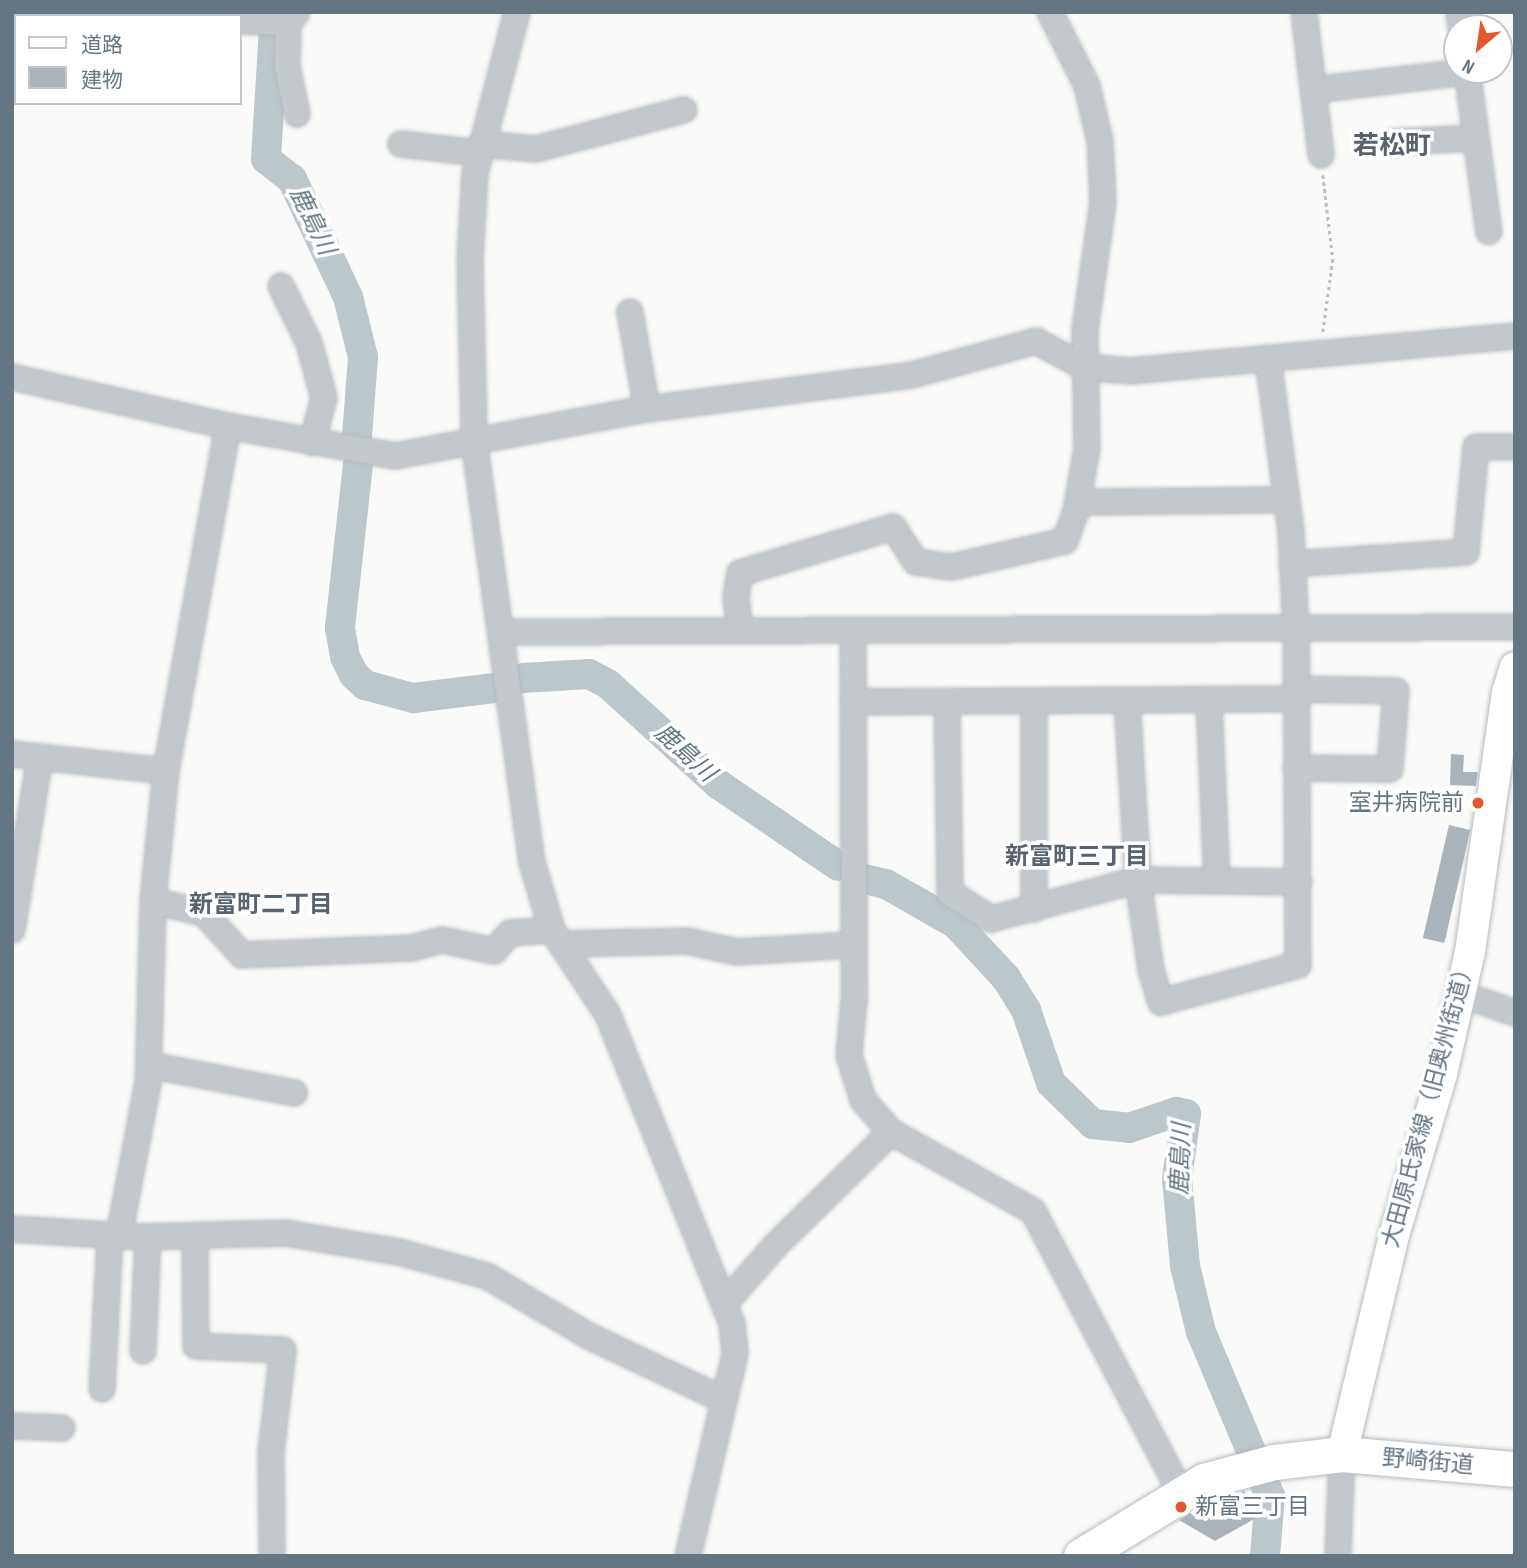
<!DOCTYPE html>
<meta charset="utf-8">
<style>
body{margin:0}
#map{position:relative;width:1527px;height:1568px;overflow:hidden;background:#fafaf8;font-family:"Sofia Sans Condensed","Noto Sans JP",sans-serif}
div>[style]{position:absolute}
.river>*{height:30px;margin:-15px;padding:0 15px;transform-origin:15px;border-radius:15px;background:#bbc7cb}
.building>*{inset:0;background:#aab3b9;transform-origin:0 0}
.path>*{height:2.5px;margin-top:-1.25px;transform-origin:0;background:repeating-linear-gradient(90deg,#bbbfc2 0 3.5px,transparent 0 7px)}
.roads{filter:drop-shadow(0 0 2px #b5babe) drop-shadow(0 0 2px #b5babe)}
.minor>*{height:24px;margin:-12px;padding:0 12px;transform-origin:12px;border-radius:12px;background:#c3c8cc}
.major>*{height:30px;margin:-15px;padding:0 15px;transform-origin:15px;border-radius:15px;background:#fff}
.highway>*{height:35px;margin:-17.5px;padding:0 17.5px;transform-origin:17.5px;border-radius:17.5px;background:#fff}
.dots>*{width:19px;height:19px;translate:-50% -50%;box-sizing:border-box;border:4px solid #fff;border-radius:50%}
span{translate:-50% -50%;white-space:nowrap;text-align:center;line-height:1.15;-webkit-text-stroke:7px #fff;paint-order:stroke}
.poi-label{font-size:23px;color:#657683}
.right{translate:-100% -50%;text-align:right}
.left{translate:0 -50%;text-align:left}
.street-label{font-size:23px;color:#657683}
.water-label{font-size:24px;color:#60757c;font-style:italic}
.neighbourhood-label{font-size:24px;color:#57646e;font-weight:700}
.quarter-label{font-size:26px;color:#57646e;font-weight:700}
.frame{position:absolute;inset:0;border:14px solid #657683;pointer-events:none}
.legend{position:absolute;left:14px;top:14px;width:228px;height:91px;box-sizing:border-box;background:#fff;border:2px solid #c1c8cd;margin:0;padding:9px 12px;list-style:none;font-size:21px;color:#657683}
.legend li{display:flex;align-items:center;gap:14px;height:35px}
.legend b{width:35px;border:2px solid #c1c8cd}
.north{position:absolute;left:1443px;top:14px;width:70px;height:70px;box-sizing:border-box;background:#fff;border:2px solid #c1c8cd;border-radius:50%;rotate:209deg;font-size:19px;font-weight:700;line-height:28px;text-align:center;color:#657683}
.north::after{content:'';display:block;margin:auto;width:24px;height:32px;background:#e4572e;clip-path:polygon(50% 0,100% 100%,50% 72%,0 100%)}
</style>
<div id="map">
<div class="river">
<i style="left:275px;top:12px;width:147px;rotate:93.5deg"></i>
<i style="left:266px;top:159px;width:33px;rotate:38deg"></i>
<i style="left:292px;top:179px;width:131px;rotate:64.6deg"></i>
<i style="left:348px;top:297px;width:62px;rotate:76deg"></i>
<i style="left:363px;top:357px;width:79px;rotate:94.3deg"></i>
<i style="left:358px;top:464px;width:165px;rotate:96.3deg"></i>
<i style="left:340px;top:628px;width:29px;rotate:80deg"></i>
<i style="left:345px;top:657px;width:20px;rotate:63deg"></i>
<i style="left:354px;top:675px;width:15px;rotate:42deg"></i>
<i style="left:365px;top:685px;width:50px;rotate:15.2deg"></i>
<i style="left:413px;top:698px;width:82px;rotate:-7deg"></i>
<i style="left:523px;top:678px;width:66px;rotate:-3.5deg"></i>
<i style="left:589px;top:674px;width:21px;rotate:28deg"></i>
<i style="left:608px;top:684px;width:149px;rotate:42.3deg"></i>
<i style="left:718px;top:784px;width:145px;rotate:34.3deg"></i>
<i style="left:857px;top:877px;width:30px;rotate:14deg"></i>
<i style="left:886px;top:884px;width:81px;rotate:29.7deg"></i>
<i style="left:956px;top:924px;width:74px;rotate:47.2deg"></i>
<i style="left:1006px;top:978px;width:38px;rotate:58deg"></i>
<i style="left:1026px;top:1010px;width:77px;rotate:71.1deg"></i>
<i style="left:1051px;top:1083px;width:59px;rotate:44.3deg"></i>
<i style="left:1093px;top:1124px;width:36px;rotate:6deg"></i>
<i style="left:1129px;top:1128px;width:50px;rotate:-18.8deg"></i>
<i style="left:1176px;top:1112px;width:10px;rotate:11deg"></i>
<i style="left:1186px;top:1114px;width:66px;rotate:97.9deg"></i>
<i style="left:1177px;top:1179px;width:87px;rotate:84.7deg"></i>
<i style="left:1185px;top:1266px;width:68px;rotate:76.4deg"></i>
<i style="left:1201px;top:1332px;width:178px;rotate:67.2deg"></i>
<i style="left:1270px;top:1496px;width:60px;rotate:94.8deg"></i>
</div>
<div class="building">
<i style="clip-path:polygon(1451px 754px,1464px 755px,1463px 772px,1478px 772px,1476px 786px,1450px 785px)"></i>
<i style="left:1449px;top:825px;width:22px;height:116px;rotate:13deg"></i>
<i style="clip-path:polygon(1244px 1491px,1256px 1518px,1215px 1541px,1179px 1520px,1211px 1500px)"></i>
</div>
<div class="path">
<i style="left:1323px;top:175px;width:85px;rotate:83.2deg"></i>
<i style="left:1333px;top:259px;width:74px;rotate:97.8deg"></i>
</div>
<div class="roads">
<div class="minor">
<i style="left:517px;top:12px;width:166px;rotate:104.6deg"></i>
<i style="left:475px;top:173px;width:87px;rotate:93.3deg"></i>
<i style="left:470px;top:260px;width:180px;rotate:88.7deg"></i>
<i style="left:474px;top:440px;width:426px;rotate:82.2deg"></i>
<i style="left:532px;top:862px;width:71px;rotate:73.6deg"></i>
<i style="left:552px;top:930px;width:102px;rotate:56.6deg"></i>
<i style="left:608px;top:1015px;width:333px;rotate:68.1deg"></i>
<i style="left:732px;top:1324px;width:30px;rotate:84deg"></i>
<i style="left:735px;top:1354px;width:207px;rotate:103.1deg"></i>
<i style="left:1304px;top:12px;width:144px;rotate:83.2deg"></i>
<i style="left:1459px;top:12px;width:16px;rotate:83deg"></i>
<i style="left:156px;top:16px;width:16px"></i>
<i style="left:240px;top:21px;width:48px;rotate:2.4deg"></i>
<i style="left:12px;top:53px;width:4px;rotate:14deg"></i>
<i style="left:1467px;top:70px;width:163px;rotate:82.3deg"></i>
<i style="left:1313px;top:90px;width:155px;rotate:-6.7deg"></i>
<i style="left:297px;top:114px;width:48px;rotate:-102deg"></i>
<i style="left:287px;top:67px;width:44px;rotate:-88.7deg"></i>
<i style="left:288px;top:23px;width:14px;rotate:-51deg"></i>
<i style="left:1395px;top:142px;width:81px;rotate:-2.8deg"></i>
<i style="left:401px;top:144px;width:79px;rotate:6.6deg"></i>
<i style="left:481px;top:144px;width:55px;rotate:5.2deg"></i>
<i style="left:536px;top:149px;width:153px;rotate:-14.8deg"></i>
<i style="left:281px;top:286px;width:64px;rotate:63.8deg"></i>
<i style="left:309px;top:343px;width:57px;rotate:74.7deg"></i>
<i style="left:324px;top:398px;width:46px;rotate:105.3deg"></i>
<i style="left:630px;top:312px;width:98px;rotate:80.1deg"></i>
<i style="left:12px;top:377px;width:221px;rotate:12.8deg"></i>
<i style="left:228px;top:426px;width:170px;rotate:10.2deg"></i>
<i style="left:395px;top:456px;width:256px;rotate:-10.6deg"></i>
<i style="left:647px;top:409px;width:267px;rotate:-7.3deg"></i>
<i style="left:912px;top:375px;width:129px;rotate:-15.3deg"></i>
<i style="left:1036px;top:341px;width:55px;rotate:28.4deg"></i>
<i style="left:1084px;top:367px;width:46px;rotate:5deg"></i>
<i style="left:1130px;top:371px;width:387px;rotate:-5.2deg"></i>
<i style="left:228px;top:426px;width:351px;rotate:100.2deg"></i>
<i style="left:166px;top:771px;width:131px;rotate:95.7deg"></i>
<i style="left:153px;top:901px;width:52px;rotate:13.2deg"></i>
<i style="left:204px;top:913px;width:57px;rotate:47.9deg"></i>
<i style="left:242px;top:955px;width:170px;rotate:-2.4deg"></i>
<i style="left:412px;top:948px;width:31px;rotate:-15deg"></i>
<i style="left:442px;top:940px;width:53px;rotate:11.9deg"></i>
<i style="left:494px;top:951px;width:24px;rotate:-48deg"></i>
<i style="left:510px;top:933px;width:42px;rotate:-4.1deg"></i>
<i style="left:1078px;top:502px;width:208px;rotate:-0.6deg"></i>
<i style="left:1292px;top:564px;width:174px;rotate:-3.9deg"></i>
<i style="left:1466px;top:552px;width:105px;rotate:-84.6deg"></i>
<i style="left:1476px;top:447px;width:39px"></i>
<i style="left:740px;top:630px;width:33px;rotate:-97deg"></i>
<i style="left:736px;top:597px;width:24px;rotate:-81deg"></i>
<i style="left:740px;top:573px;width:160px;rotate:-16.7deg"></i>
<i style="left:893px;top:527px;width:42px;rotate:56.7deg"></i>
<i style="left:916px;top:562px;width:36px;rotate:8deg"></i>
<i style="left:952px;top:567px;width:116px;rotate:-13deg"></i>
<i style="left:1065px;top:541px;width:32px;rotate:-70deg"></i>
<i style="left:1076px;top:511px;width:64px;rotate:-80.1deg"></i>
<i style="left:1087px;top:448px;width:118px;rotate:-91deg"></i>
<i style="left:1085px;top:330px;width:129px;rotate:-82deg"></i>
<i style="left:1103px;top:202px;width:61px;rotate:-92.8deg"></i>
<i style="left:1100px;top:141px;width:57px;rotate:-103.3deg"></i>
<i style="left:1087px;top:86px;width:83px;rotate:-116.6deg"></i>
<i style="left:853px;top:631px;width:369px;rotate:89.8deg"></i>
<i style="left:854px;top:1000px;width:55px;rotate:95.2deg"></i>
<i style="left:849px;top:1055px;width:47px;rotate:72.7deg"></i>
<i style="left:863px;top:1100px;width:43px;rotate:48.8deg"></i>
<i style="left:891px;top:1132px;width:162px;rotate:29.1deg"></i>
<i style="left:1033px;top:1211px;width:318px;rotate:62.3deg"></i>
<i style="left:502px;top:632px;width:1013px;rotate:-0.28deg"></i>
<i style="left:1127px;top:700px;width:180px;rotate:86.5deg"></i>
<i style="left:1138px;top:880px;width:91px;rotate:81.8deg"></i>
<i style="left:1151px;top:970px;width:34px;rotate:73deg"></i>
<i style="left:1161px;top:1002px;width:142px;rotate:-15.1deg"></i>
<i style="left:1298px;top:965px;width:335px;rotate:-90.3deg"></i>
<i style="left:1296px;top:630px;width:99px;rotate:-92.9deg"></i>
<i style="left:1291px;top:531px;width:174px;rotate:-97.6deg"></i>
<i style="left:1209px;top:700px;width:181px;rotate:87.5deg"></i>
<i style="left:853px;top:702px;width:444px;rotate:-0.4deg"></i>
<i style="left:947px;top:703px;width:190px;rotate:89.1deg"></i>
<i style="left:950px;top:893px;width:49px;rotate:32.4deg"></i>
<i style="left:991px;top:919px;width:152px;rotate:-14.9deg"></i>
<i style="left:1138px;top:880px;width:161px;rotate:0.7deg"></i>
<i style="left:12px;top:754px;width:155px;rotate:6.3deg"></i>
<i style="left:1296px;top:768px;width:94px;rotate:0.6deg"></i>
<i style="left:1390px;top:769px;width:78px;rotate:-85.6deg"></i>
<i style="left:1396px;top:691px;width:99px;rotate:-178.8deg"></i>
<i style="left:1034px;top:909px;width:207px;rotate:-90deg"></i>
<i style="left:12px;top:930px;width:175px;rotate:-80.8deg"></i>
<i style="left:562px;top:944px;width:125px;rotate:-1.4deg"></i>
<i style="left:687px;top:941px;width:51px;rotate:12.4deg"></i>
<i style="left:737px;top:952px;width:116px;rotate:-3.5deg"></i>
<i style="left:1461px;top:994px;width:57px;rotate:19.4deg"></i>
<i style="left:149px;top:1065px;width:148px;rotate:10.9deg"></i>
<i style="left:12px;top:1229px;width:128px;rotate:3.6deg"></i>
<i style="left:140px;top:1237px;width:145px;rotate:-1.6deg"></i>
<i style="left:285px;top:1233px;width:116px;rotate:9.5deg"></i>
<i style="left:399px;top:1252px;width:91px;rotate:15.3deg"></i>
<i style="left:487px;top:1276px;width:118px;rotate:30.5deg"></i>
<i style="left:589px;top:1336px;width:149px;rotate:25.4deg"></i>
<i style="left:119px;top:1236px;width:156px;rotate:-79.3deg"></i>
<i style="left:148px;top:1083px;width:182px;rotate:-88.4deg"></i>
<i style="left:195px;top:1238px;width:108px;rotate:89.5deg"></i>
<i style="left:196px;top:1346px;width:87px;rotate:2.6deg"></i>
<i style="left:283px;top:1350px;width:103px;rotate:96.7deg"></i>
<i style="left:271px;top:1452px;width:104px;rotate:89.4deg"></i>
<i style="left:725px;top:1303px;width:77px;rotate:-48.7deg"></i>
<i style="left:776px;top:1245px;width:161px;rotate:-44.5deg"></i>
<i style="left:143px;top:1351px;width:114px;rotate:-87.5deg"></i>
<i style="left:102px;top:1389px;width:154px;rotate:-87deg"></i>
<i style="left:12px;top:1426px;width:50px;rotate:2.3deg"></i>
<i style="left:1338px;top:1556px;width:102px;rotate:-87.8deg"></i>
</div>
<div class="major">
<i style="left:1342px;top:1454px;width:228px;rotate:-76.6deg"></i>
<i style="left:1395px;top:1232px;width:165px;rotate:-73.4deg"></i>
<i style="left:1442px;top:1074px;width:125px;rotate:-77.1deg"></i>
<i style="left:1470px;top:952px;width:262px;rotate:-81.9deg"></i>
<i style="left:1507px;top:693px;width:27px;rotate:-73deg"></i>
</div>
<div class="highway">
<i style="left:1081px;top:1556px;width:144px;rotate:-31.4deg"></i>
<i style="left:1204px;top:1481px;width:73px;rotate:-15.2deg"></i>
<i style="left:1274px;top:1462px;width:68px;rotate:-6.7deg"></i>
<i style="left:1342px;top:1454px;width:174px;rotate:5deg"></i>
</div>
</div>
<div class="dots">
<i style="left:1478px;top:803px;background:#e4572e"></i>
<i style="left:1181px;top:1507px;background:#e4572e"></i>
</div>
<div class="poi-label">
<span class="right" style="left:1464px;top:803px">室井病院前</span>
<span class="left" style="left:1195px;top:1507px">新富三丁目</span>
</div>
<div class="street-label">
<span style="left:1429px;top:1103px;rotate:-75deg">大田原氏家線（旧奥州街道）</span>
<span style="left:1428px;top:1462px;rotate:5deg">野崎街道</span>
</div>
<div class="water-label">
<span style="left:312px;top:221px;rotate:64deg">鹿島川</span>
<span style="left:685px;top:753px;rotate:42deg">鹿島川</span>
<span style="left:1181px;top:1159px;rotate:-88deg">鹿島川</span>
</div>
<div class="neighbourhood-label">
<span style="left:1077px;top:857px">新富町三丁目</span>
<span style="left:261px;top:905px">新富町二丁目</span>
</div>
<div class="quarter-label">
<span style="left:1392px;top:147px">若松町</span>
</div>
<div class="frame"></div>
<ul class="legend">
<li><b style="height:9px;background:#fff"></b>道路</li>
<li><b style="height:19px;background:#aab3b9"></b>建物</li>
</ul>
<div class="north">N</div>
</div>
